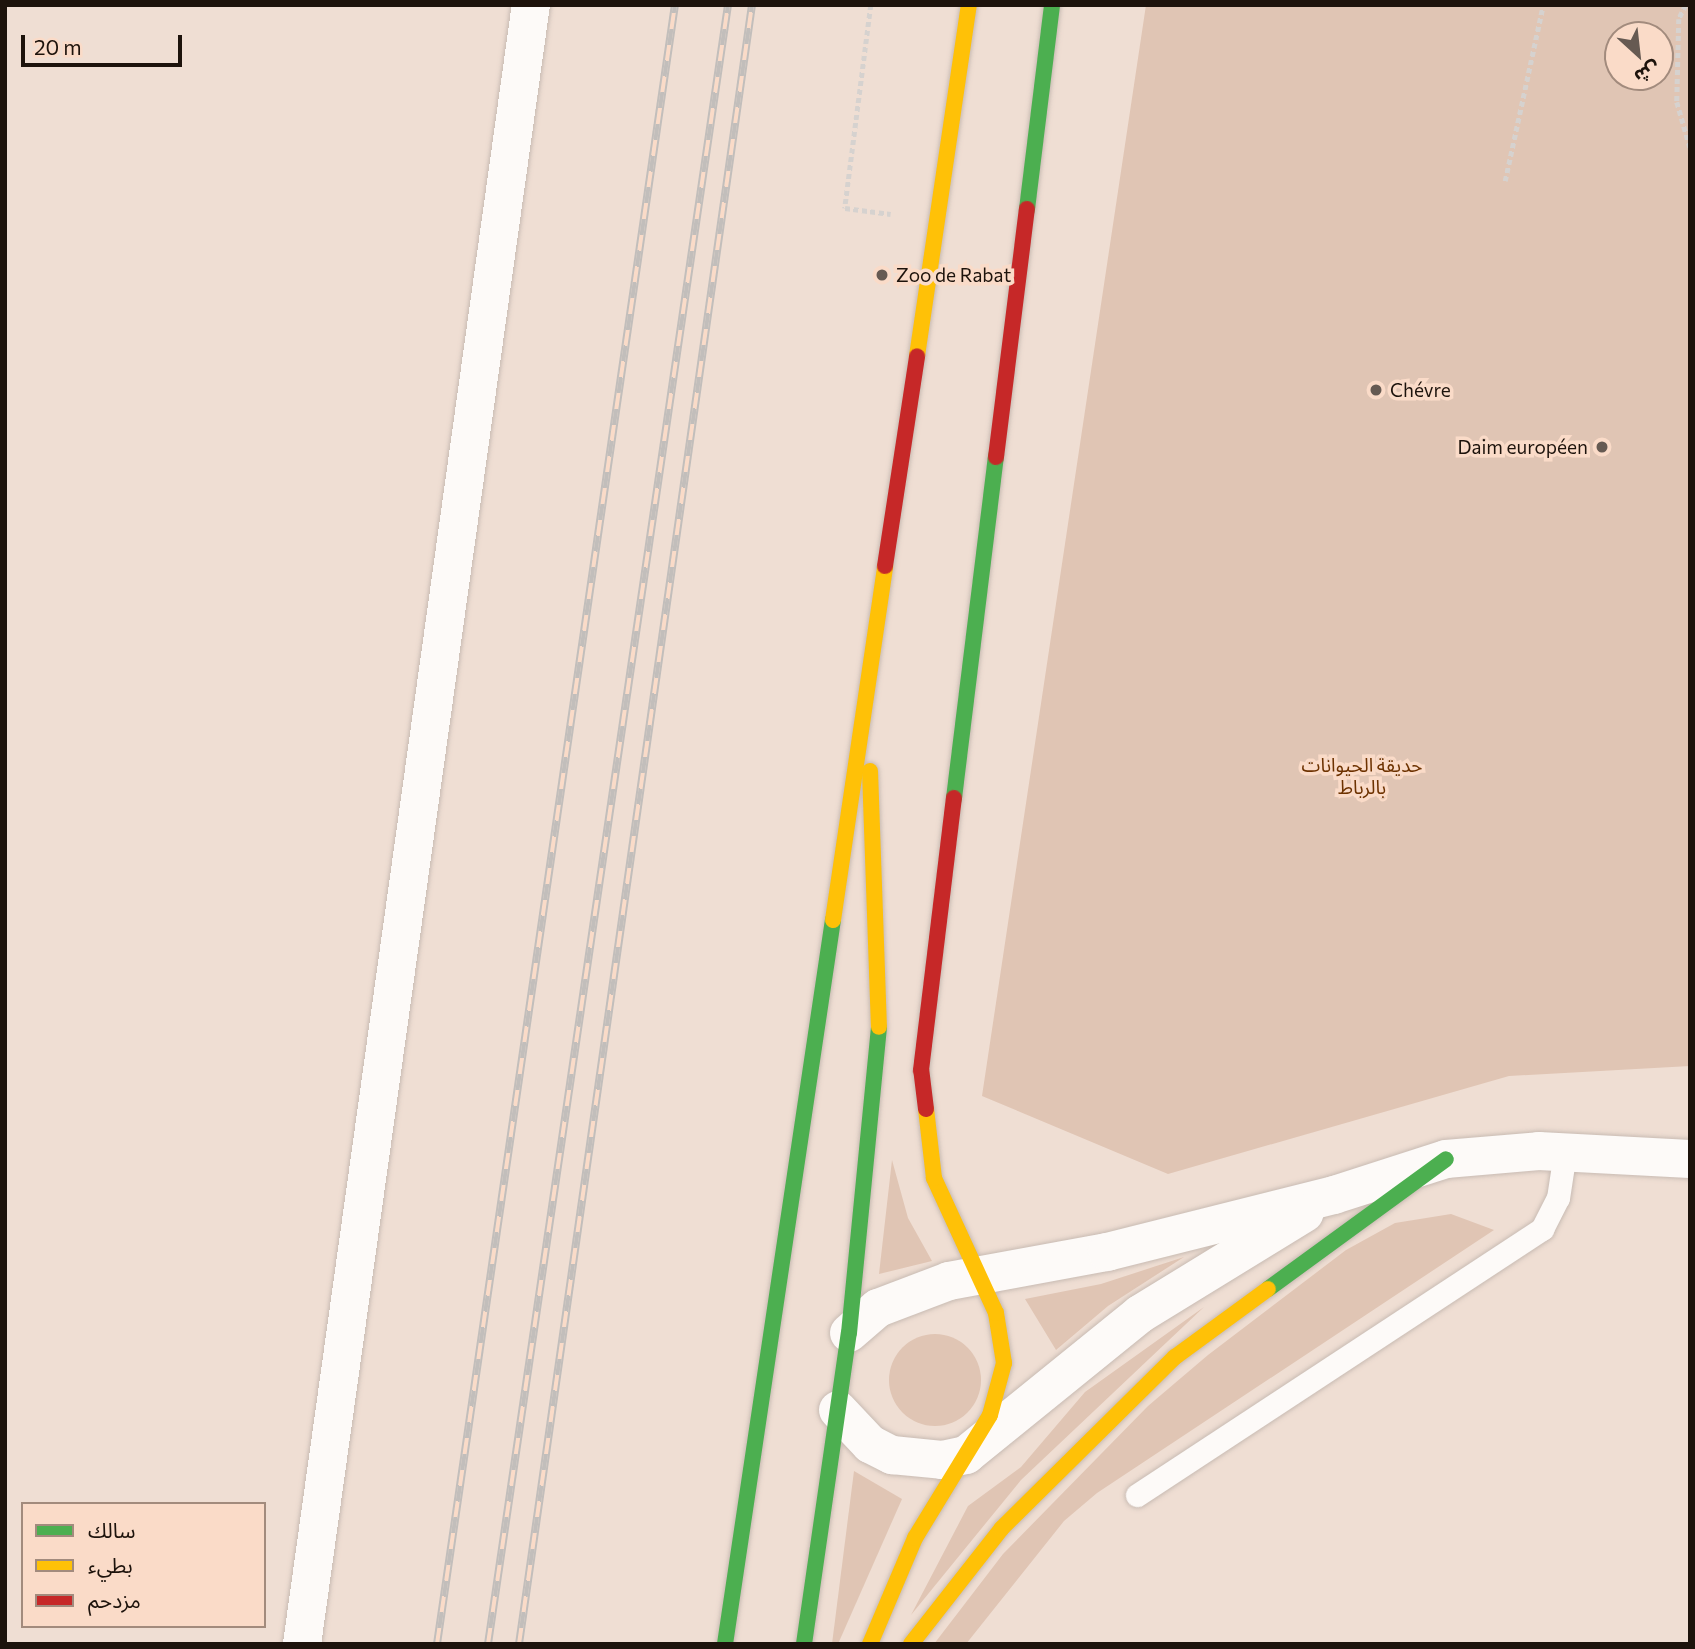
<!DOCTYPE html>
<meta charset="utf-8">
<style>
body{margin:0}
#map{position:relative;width:1695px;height:1649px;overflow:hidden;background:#efded3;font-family:Commissioner,"Noto Sans Arabic",sans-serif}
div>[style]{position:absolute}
.green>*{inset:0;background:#e0c5b4}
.round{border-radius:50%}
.path>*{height:4.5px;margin-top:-2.25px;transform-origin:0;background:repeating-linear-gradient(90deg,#d6d2cf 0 5px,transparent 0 8.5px)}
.roads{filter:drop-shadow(0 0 2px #c8bbb3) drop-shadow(0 0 2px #c8bbb3)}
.lane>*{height:23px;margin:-11.5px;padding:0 11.5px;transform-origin:11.5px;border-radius:11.5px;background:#fdfaf8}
.street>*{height:38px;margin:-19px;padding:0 19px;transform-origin:19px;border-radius:19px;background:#fdfaf8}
.fast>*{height:16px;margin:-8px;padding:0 8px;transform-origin:8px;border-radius:8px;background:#4caf50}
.slow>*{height:16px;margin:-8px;padding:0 8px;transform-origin:8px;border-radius:8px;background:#ffc107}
.jam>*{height:16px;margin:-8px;padding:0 8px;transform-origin:8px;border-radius:8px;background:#c62828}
.rail>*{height:8px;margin-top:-4px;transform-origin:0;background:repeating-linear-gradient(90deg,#fadbc8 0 16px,#c2bebb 0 32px);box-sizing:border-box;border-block:2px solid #c2bebb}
.dots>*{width:19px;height:19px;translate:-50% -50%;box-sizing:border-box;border:4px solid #fadbc8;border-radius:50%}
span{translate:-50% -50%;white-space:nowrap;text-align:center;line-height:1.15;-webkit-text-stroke:7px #fadbc8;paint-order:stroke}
.poi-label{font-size:19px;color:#1d130c}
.left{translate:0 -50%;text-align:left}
.right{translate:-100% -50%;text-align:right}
.park-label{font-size:19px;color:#6d3200}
.frame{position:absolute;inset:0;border:7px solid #1d130c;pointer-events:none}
.legend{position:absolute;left:21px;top:1502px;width:245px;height:126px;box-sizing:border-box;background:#fadbc8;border:2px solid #a28b7d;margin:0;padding:9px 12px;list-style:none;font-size:21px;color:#1d130c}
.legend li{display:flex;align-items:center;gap:14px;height:35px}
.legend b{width:35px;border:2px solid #a28b7d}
.north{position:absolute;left:1604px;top:21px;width:70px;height:70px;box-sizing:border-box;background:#fadbc8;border:2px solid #a28b7d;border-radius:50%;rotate:153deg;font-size:19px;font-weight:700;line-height:28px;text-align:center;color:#1d130c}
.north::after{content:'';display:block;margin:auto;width:24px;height:32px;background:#665a52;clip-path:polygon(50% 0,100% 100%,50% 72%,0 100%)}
.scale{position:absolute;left:21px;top:35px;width:161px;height:32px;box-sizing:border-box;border:4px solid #1d130c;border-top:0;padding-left:9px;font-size:21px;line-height:24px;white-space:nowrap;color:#1d130c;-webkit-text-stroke:5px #fadbc8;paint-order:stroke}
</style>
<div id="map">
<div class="green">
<i style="clip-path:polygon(evenodd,1146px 5px,1690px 5px,1690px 1066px,1509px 1076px,1168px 1174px,982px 1096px,1146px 5px,1660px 35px,1660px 77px,1618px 77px,1618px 35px,1660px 35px)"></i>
<i style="clip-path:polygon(892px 1160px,908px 1218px,932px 1261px,879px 1274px)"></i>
<i style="clip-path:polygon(1451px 1214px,1494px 1230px,1097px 1493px,1064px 1521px,966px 1644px,934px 1644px,1003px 1554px,1148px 1406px,1208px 1355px,1346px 1250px,1395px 1223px)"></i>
<i style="clip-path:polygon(1184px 1257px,1108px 1306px,1056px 1350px,1025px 1299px,1101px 1284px)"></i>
<i style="clip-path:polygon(1204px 1307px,1021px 1480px,911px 1615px,968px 1506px,1021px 1467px,1085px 1392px)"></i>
<i class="round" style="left:889px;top:1334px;width:92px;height:92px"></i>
<i style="clip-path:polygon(854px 1471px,902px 1499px,838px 1644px,832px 1644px)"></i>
</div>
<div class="path">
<i style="left:871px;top:5px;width:205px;rotate:97.3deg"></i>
<i style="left:845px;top:208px;width:46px;rotate:7.4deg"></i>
<i style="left:1686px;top:5px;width:16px;rotate:117deg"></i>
<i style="left:1679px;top:19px;width:83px;rotate:91.4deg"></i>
<i style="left:1677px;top:102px;width:47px;rotate:73.9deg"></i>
<i style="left:1505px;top:181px;width:180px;rotate:-77.8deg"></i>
</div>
<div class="roads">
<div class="lane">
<i style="left:1137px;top:1495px;width:485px;rotate:-33.3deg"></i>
<i style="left:1542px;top:1229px;width:35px;rotate:-63deg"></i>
<i style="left:1558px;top:1198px;width:47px;rotate:-81.3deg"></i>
</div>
<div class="street">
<i style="left:849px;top:1333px;width:38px;rotate:-41deg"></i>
<i style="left:878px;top:1308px;width:76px;rotate:-20.8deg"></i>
<i style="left:949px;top:1281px;width:161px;rotate:-10.4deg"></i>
<i style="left:1107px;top:1252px;width:234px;rotate:-14.1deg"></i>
<i style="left:1334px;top:1195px;width:118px;rotate:-17.8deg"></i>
<i style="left:1446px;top:1159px;width:93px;rotate:-4.9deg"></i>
<i style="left:1539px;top:1151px;width:151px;rotate:3deg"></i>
<i style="left:838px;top:1410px;width:47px;rotate:46.7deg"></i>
<i style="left:870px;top:1444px;width:25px;rotate:27deg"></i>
<i style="left:892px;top:1455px;width:50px;rotate:5.7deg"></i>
<i style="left:942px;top:1460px;width:25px;rotate:-12deg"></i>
<i style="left:966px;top:1455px;width:224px;rotate:-39deg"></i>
<i style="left:1140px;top:1314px;width:193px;rotate:-31.5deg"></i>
<i style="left:302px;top:1644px;width:1655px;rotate:-82.05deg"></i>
</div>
<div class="fast">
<i style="left:1027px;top:209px;width:206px;rotate:-83deg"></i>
<i style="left:954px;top:798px;width:344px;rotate:-83deg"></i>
<i style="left:1268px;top:1289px;width:220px;rotate:-36.1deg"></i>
<i style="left:725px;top:1644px;width:732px;rotate:-81.52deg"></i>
<i style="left:804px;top:1644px;width:314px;rotate:-81.8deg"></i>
<i style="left:849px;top:1333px;width:307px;rotate:-84.4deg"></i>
</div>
<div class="slow">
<i style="left:917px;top:356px;width:355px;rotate:-81.6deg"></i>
<i style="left:870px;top:771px;width:256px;rotate:88deg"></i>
<i style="left:833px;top:920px;width:358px;rotate:-81.6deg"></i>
<i style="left:870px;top:1644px;width:115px;rotate:-67deg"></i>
<i style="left:915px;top:1538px;width:144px;rotate:-58.6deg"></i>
<i style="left:990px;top:1415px;width:54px;rotate:-74.9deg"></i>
<i style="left:1004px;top:1363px;width:51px;rotate:-99.1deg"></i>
<i style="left:996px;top:1313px;width:149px;rotate:-114.7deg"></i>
<i style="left:934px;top:1178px;width:69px;rotate:-96.6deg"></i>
<i style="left:911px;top:1644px;width:147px;rotate:-51.9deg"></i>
<i style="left:1002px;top:1528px;width:243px;rotate:-44.7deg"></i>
<i style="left:1175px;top:1357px;width:115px;rotate:-36.2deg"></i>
</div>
<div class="jam">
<i style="left:996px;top:457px;width:250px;rotate:-82.9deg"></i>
<i style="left:885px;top:566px;width:212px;rotate:-81.3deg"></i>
<i style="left:926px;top:1109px;width:39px;rotate:-97deg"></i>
<i style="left:921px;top:1070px;width:274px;rotate:-83.1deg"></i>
</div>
</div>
<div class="rail">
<i style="left:437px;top:1644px;width:1656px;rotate:-81.74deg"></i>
<i style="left:488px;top:1644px;width:1656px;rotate:-81.67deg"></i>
<i style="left:519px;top:1644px;width:1655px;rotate:-81.91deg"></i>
</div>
<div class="dots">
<i style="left:882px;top:275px;background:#665a52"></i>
<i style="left:1376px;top:390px;background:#665a52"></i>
<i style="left:1602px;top:447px;background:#665a52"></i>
</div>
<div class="poi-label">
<span class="left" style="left:896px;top:275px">Zoo de Rabat</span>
<span class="left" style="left:1390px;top:390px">Chévre</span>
<span class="right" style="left:1588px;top:447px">Daim européen</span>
</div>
<div class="park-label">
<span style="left:1362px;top:776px">حديقة الحيوانات<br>بالرباط</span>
</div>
<div class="frame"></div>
<ul class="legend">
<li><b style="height:9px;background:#4caf50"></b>سالك</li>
<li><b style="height:9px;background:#ffc107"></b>بطيء</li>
<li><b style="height:9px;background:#c62828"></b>مزدحم</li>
</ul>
<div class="north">ش</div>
<div class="scale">20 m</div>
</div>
